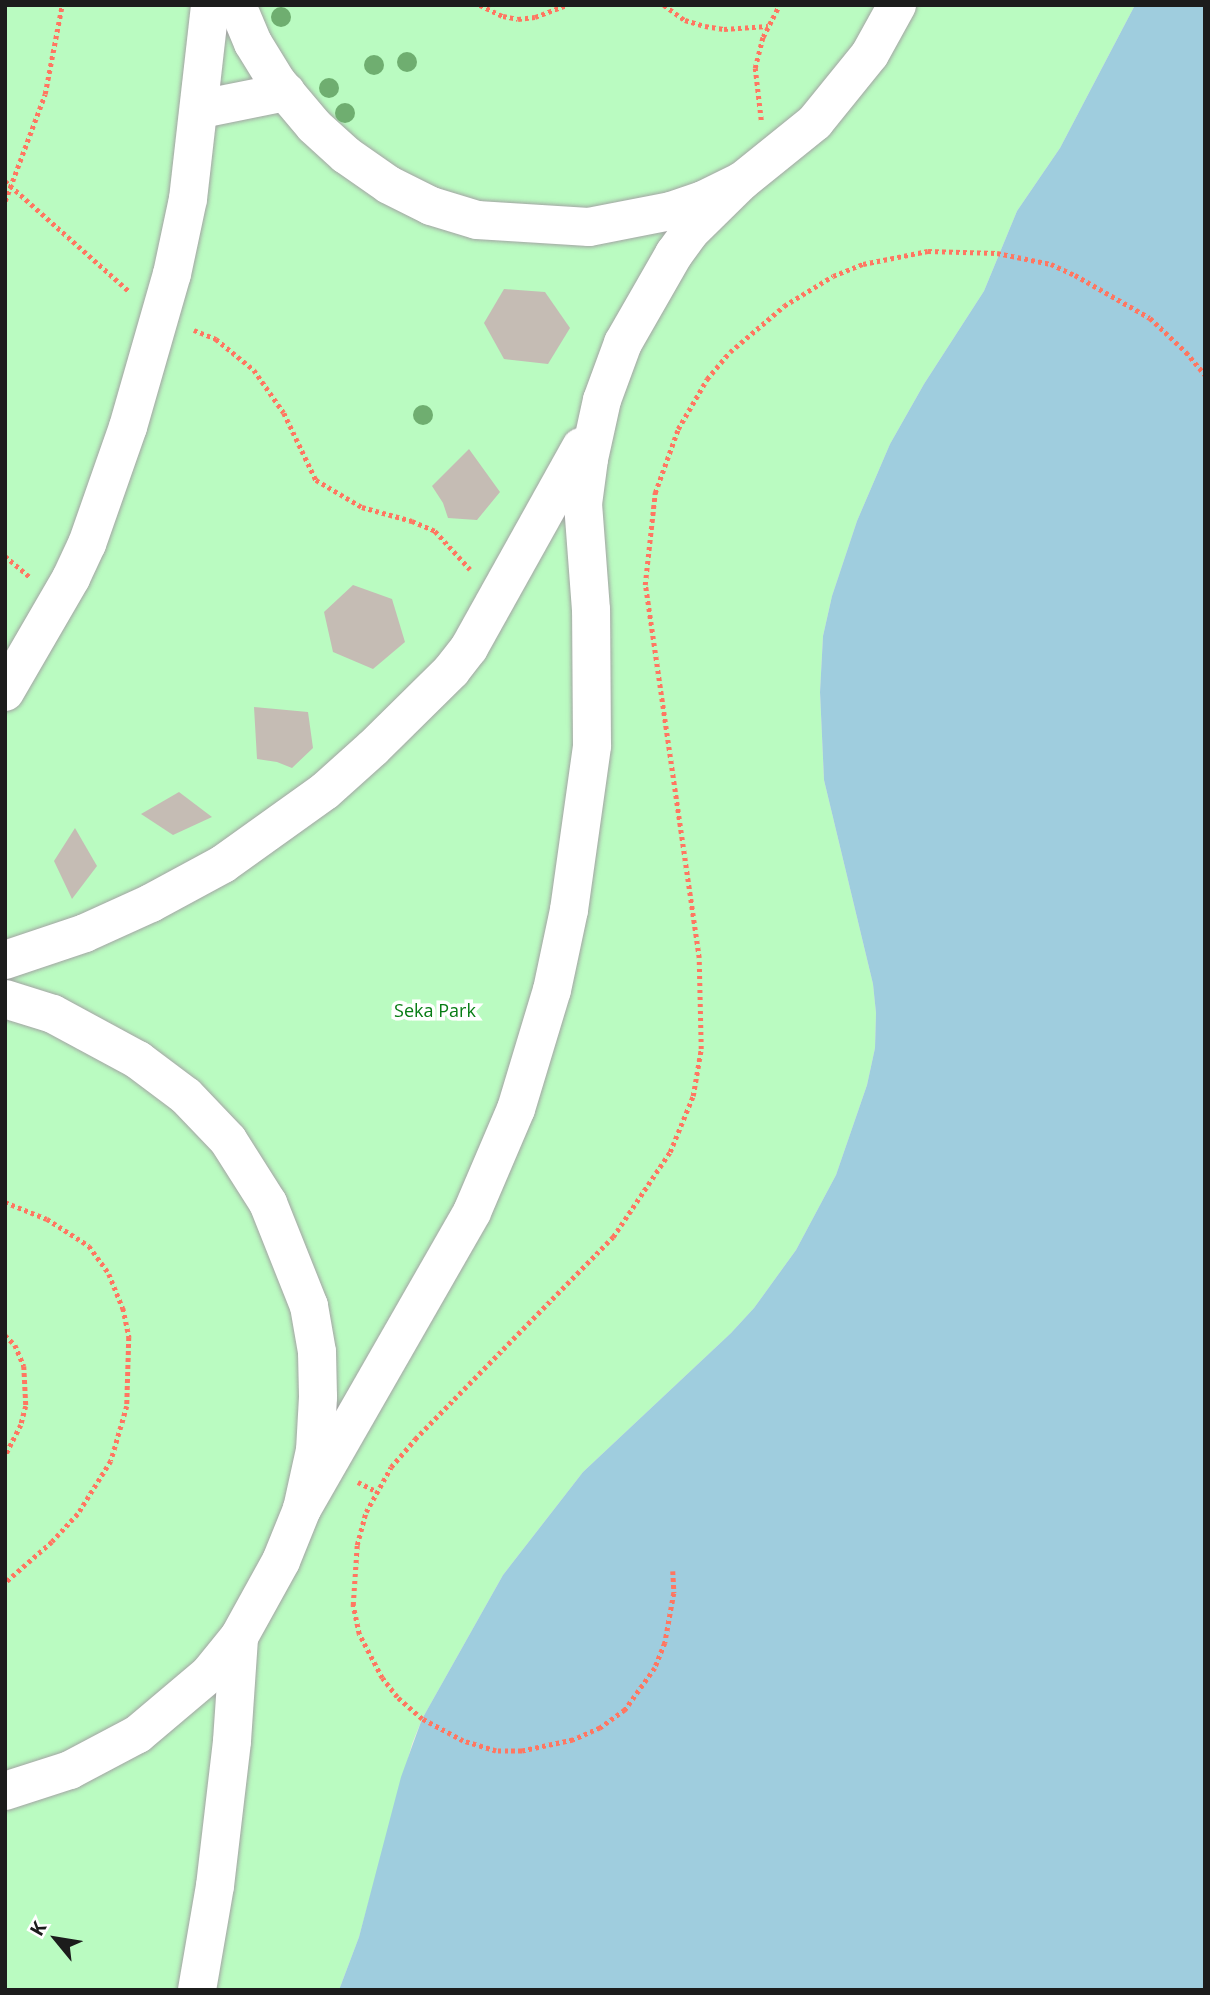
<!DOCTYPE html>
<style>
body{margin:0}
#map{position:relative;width:1210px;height:1995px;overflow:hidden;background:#eeeae1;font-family:"Open Sans",sans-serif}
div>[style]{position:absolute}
.park>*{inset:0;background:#bafbc1}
.water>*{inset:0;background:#9fcdde}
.building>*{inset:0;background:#c5bcb4}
.path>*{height:4.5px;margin-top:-2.25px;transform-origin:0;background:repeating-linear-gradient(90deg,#ff7661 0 3.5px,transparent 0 7px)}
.roads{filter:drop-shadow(0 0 2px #a3a3a3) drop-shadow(0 0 2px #a3a3a3)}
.minor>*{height:38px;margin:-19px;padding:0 19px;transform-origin:19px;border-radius:19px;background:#fff}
.trees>*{width:20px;height:20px;margin:-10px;border-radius:50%;background:#6fae70}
span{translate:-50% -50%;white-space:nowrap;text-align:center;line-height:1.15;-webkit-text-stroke:7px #fff;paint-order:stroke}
.park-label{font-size:18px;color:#077c14}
.frame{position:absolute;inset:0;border:7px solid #1c1c1c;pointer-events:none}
.north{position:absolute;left:21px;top:1904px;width:70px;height:70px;-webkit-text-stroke:5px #fff;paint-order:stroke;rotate:300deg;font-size:19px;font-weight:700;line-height:28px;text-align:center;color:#1c1c1c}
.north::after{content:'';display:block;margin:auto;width:24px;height:32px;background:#1c1c1c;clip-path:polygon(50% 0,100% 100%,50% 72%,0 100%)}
</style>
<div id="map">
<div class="park">
<i style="clip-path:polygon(5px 5px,1135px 5px,1060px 148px,1017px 211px,984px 291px,924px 384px,890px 444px,857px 521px,832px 596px,823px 636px,820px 692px,824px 780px,873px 984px,876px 1013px,875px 1048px,867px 1085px,836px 1175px,796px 1250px,754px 1308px,731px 1333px,583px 1472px,503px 1575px,422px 1719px,412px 1744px,359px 1937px,339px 1990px,5px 1990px)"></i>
</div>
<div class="water">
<i style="clip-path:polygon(1135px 5px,1205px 5px,1205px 1990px,339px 1990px,359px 1937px,401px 1777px,422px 1719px,503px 1575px,583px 1472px,731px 1333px,754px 1308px,796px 1250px,836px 1175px,867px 1085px,875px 1048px,876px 1013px,873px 984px,824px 780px,820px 692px,823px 636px,832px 596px,857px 521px,890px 444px,924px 384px,984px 291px,1017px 211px,1060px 148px)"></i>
</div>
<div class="building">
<i style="clip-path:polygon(504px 289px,545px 292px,570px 328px,548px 364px,504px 359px,484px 323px)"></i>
<i style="clip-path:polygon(469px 449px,500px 492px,477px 520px,448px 518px,443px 503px,432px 486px)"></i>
<i style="clip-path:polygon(353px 585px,392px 599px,405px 642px,373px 669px,333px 652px,324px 612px)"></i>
<i style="clip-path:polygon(254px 707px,308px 712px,313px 748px,292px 768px,277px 762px,257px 759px)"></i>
<i style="clip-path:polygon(179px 792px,212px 817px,173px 835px,141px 814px)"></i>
<i style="clip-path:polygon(75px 828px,97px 866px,72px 899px,54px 861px)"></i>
</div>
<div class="path">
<i style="left:480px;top:5px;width:25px;rotate:26deg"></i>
<i style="left:503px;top:16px;width:15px;rotate:11deg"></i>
<i style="left:518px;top:19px;width:17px;rotate:-7deg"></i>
<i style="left:535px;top:17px;width:34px;rotate:-21deg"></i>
<i style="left:664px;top:5px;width:26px;rotate:36deg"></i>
<i style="left:685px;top:20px;width:21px;rotate:17deg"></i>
<i style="left:705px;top:26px;width:19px;rotate:9deg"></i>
<i style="left:724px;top:29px;width:44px;rotate:-3.9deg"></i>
<i style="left:761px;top:120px;width:52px;rotate:-96.6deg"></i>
<i style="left:755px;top:68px;width:32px;rotate:-76deg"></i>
<i style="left:763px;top:37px;width:36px;rotate:-63deg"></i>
<i style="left:5px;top:181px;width:167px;rotate:41.6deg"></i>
<i style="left:5px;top:201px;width:114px;rotate:-69.5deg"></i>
<i style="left:45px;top:94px;width:91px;rotate:-79.2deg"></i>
<i style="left:194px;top:330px;width:24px;rotate:22deg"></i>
<i style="left:216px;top:339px;width:49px;rotate:39.2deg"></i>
<i style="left:254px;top:370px;width:52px;rotate:55.1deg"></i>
<i style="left:284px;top:413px;width:74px;rotate:64.5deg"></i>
<i style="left:316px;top:480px;width:53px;rotate:30.4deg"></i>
<i style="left:362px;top:507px;width:52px;rotate:15.6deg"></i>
<i style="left:412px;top:521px;width:25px;rotate:23deg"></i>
<i style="left:435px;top:531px;width:52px;rotate:47.4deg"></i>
<i style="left:5px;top:556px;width:34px;rotate:40deg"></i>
<i style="left:5px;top:1202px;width:45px;rotate:22deg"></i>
<i style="left:47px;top:1219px;width:50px;rotate:32.7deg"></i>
<i style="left:89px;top:1246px;width:34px;rotate:54deg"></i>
<i style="left:109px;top:1274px;width:37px;rotate:68deg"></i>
<i style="left:123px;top:1308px;width:30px;rotate:78deg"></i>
<i style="left:129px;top:1337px;width:69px;rotate:91.7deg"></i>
<i style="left:127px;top:1406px;width:57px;rotate:106.2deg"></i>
<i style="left:111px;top:1461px;width:62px;rotate:121.9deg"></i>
<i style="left:78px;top:1514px;width:38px;rotate:133deg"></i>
<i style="left:52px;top:1542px;width:62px;rotate:138.9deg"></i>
<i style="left:5px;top:1335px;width:14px;rotate:45deg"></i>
<i style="left:15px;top:1345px;width:23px;rotate:67deg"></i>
<i style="left:24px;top:1366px;width:40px;rotate:87.1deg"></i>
<i style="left:26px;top:1406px;width:20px;rotate:105deg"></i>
<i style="left:21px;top:1425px;width:36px;rotate:117deg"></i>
<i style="left:358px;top:1482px;width:20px;rotate:27deg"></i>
<i style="left:673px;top:1571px;width:22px;rotate:87deg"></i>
<i style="left:674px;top:1593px;width:51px;rotate:100.2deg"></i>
<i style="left:665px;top:1643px;width:27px;rotate:112deg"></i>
<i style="left:655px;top:1668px;width:52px;rotate:125.5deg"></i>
<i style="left:625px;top:1710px;width:31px;rotate:144deg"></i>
<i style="left:600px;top:1728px;width:30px;rotate:156deg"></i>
<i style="left:573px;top:1740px;width:52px;rotate:167.8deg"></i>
<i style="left:522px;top:1751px;width:26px;rotate:180deg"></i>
<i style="left:496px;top:1751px;width:34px;rotate:-163deg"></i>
<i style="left:463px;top:1741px;width:47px;rotate:-151.8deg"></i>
<i style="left:422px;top:1719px;width:33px;rotate:-139deg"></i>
<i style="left:397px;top:1697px;width:24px;rotate:-128deg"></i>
<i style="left:382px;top:1678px;width:50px;rotate:-117.6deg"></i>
<i style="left:359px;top:1634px;width:30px;rotate:-102deg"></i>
<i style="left:353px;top:1605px;width:60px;rotate:-86.2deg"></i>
<i style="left:357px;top:1545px;width:34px;rotate:-75deg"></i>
<i style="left:366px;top:1512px;width:51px;rotate:-60.9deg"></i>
<i style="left:391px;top:1467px;width:37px;rotate:-49deg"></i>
<i style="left:415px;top:1439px;width:283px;rotate:-45.6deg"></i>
<i style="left:613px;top:1237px;width:102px;rotate:-56.2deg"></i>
<i style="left:670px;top:1152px;width:61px;rotate:-67.7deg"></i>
<i style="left:693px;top:1096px;width:48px;rotate:-80.3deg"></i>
<i style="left:701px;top:1049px;width:91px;rotate:-91.3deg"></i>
<i style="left:699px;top:958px;width:377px;rotate:-98.2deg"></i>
<i style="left:645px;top:585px;width:93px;rotate:-83.8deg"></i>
<i style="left:655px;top:493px;width:68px;rotate:-70.2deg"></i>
<i style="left:678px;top:429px;width:58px;rotate:-59.9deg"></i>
<i style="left:707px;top:379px;width:35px;rotate:-50deg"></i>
<i style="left:730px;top:352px;width:71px;rotate:-40.4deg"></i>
<i style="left:784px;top:306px;width:57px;rotate:-31.5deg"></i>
<i style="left:833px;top:276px;width:32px;rotate:-22deg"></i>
<i style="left:863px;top:264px;width:66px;rotate:-11.3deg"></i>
<i style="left:928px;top:251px;width:69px;rotate:1.7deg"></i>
<i style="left:997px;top:253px;width:55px;rotate:11.5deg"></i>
<i style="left:1051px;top:264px;width:26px;rotate:25deg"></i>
<i style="left:1075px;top:275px;width:86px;rotate:29.8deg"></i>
<i style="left:1150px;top:318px;width:50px;rotate:43.4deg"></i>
<i style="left:1186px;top:352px;width:30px;rotate:50deg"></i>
</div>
<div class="roads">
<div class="minor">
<i style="left:237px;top:5px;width:41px;rotate:67.2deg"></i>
<i style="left:253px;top:43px;width:46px;rotate:58.4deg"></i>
<i style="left:277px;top:82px;width:57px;rotate:49.9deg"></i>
<i style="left:314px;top:126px;width:43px;rotate:42.2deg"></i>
<i style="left:346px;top:155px;width:52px;rotate:34.9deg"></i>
<i style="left:389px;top:185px;width:47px;rotate:26.6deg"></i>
<i style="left:431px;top:206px;width:48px;rotate:16.9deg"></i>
<i style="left:477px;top:220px;width:112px;rotate:3.6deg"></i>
<i style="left:589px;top:227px;width:84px;rotate:-11deg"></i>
<i style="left:671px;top:211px;width:34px;rotate:-19deg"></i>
<i style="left:703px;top:200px;width:43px;rotate:-26deg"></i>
<i style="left:742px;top:181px;width:94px;rotate:-38.9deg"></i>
<i style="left:815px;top:122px;width:87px;rotate:-51deg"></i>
<i style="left:870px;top:54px;width:56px;rotate:-61.1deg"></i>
<i style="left:201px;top:109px;width:87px;rotate:-11.3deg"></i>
<i style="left:5px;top:692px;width:132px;rotate:-59.9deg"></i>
<i style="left:71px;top:578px;width:38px;rotate:-65deg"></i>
<i style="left:87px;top:544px;width:124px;rotate:-70.7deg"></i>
<i style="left:128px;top:427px;width:159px;rotate:-74deg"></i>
<i style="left:172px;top:274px;width:77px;rotate:-78deg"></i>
<i style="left:188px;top:199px;width:195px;rotate:-83.5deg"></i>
<i style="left:5px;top:960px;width:84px;rotate:-18.6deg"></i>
<i style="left:85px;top:933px;width:72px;rotate:-24.4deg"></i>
<i style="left:151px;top:903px;width:82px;rotate:-28.4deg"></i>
<i style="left:223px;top:864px;width:125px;rotate:-35.6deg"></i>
<i style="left:325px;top:791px;width:64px;rotate:-41.9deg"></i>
<i style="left:373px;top:748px;width:110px;rotate:-44.6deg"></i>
<i style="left:451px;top:671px;width:29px;rotate:-52deg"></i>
<i style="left:469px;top:648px;width:230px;rotate:-60.9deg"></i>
<i style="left:5px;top:999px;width:50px;rotate:17.4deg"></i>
<i style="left:53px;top:1014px;width:97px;rotate:28.4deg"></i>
<i style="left:138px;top:1060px;width:60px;rotate:36.9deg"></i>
<i style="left:186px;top:1096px;width:61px;rotate:46.3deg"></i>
<i style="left:228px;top:1140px;width:75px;rotate:57.6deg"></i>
<i style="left:268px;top:1203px;width:111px;rotate:68.3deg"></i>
<i style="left:309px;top:1306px;width:47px;rotate:80.1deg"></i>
<i style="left:317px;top:1352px;width:45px;rotate:88.7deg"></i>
<i style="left:318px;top:1397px;width:53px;rotate:93.2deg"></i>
<i style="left:315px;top:1450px;width:60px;rotate:102.4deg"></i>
<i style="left:302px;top:1509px;width:56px;rotate:112deg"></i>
<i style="left:281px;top:1561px;width:87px;rotate:118.9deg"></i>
<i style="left:239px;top:1637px;width:48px;rotate:129deg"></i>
<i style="left:209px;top:1674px;width:93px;rotate:139.8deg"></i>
<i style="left:138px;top:1734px;width:77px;rotate:152.1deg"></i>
<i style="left:70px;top:1770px;width:68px;rotate:162.1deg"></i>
<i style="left:302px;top:1509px;width:342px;rotate:-60.2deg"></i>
<i style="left:472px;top:1212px;width:112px;rotate:-66.9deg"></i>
<i style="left:516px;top:1109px;width:124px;rotate:-73.2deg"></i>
<i style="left:552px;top:990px;width:82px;rotate:-78deg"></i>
<i style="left:569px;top:910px;width:166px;rotate:-82deg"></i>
<i style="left:592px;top:746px;width:136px;rotate:-90.4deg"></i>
<i style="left:591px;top:610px;width:106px;rotate:-94.3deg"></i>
<i style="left:583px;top:504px;width:45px;rotate:-82.4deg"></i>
<i style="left:589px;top:459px;width:60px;rotate:-77.6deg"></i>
<i style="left:602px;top:400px;width:61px;rotate:-69.8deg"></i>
<i style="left:623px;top:343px;width:103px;rotate:-60.2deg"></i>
<i style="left:674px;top:254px;width:26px;rotate:-54deg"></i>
<i style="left:689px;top:233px;width:74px;rotate:-44.5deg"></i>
<i style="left:197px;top:1990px;width:106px;rotate:-80.2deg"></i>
<i style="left:215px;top:1886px;width:146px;rotate:-83.3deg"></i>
<i style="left:232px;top:1741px;width:104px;rotate:-86.1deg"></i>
</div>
</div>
<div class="trees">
<i style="left:281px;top:17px"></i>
<i style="left:407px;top:62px"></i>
<i style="left:374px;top:65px"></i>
<i style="left:329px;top:88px"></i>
<i style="left:345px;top:113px"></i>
<i style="left:423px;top:415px"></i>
</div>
<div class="park-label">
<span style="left:435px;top:1010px">Seka Park</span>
</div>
<div class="frame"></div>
<div class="north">K</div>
</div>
